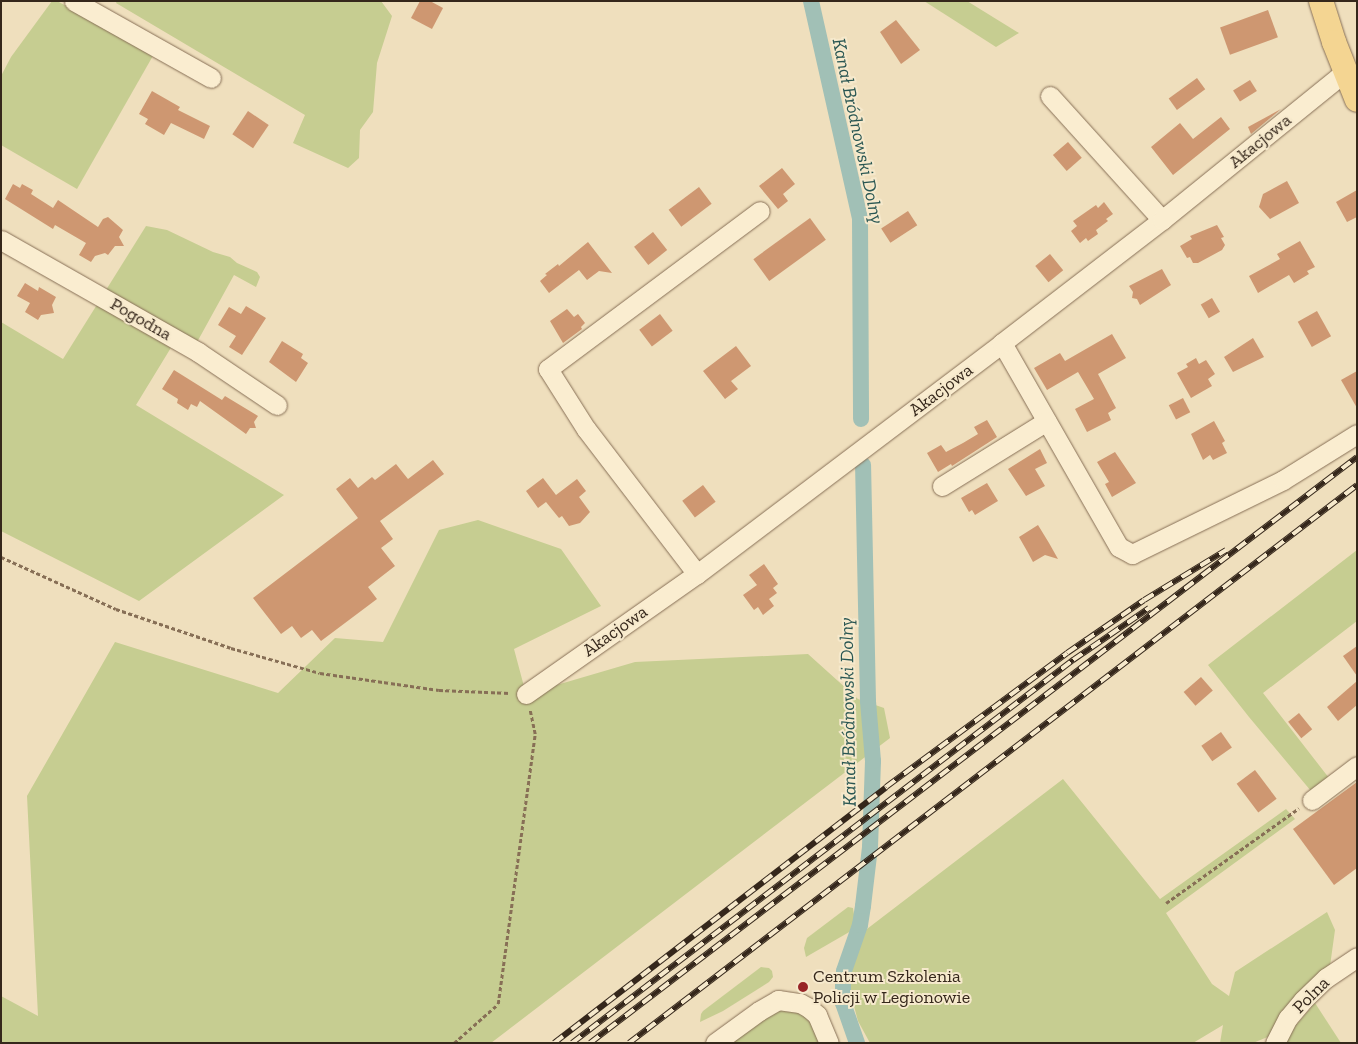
<!DOCTYPE html>
<meta charset="utf-8">
<style>
body{margin:0}
#map{position:relative;width:1358px;height:1044px;overflow:hidden;background:#efdfbd;font-family:"Zilla Slab",serif}
div>[style]{position:absolute}
.green>*{inset:0;background:#c6cd91}
.canal>*{height:16px;margin:-8px;padding:0 8px;transform-origin:8px;border-radius:8px;background:#a1c0b6}
.building>*{inset:0;background:#ce9771;transform-origin:0 0}
.path>*{height:2.5px;margin-top:-1.25px;transform-origin:0;background:repeating-linear-gradient(90deg,#876f56 0 4px,transparent 0 6.5px)}
.roads{filter:drop-shadow(0 0 1px #876f56) drop-shadow(0 0 1px #876f56)}
.minor>*{height:19px;margin:-9.5px;padding:0 9.5px;transform-origin:9.5px;border-radius:9.5px;background:#faedd0}
.major>*{height:24px;margin:-12px;padding:0 12px;transform-origin:12px;border-radius:12px;background:#f4d592}
.rail>*{height:5.5px;margin-top:-2.75px;transform-origin:0;background:repeating-linear-gradient(90deg,#f6e9cc 0 11px,#35271b 0 22px);box-sizing:border-box;border-block:1px solid #35271b}
.dots>*{width:14px;height:14px;translate:-50% -50%;box-sizing:border-box;border:2px solid #f6e9cc;border-radius:50%}
span{translate:-50% -50%;white-space:nowrap;text-align:center;line-height:1.15;-webkit-text-stroke:4px #f6e9cc;paint-order:stroke}
.street-label{font-size:18px;color:#35271b}
.poi-label{font-size:18px;color:#35271b}
.left{translate:0 -50%;text-align:left}
.water-label{font-size:19px;color:#295652;font-style:italic}
.frame{position:absolute;inset:0;border:2px solid #35271b;pointer-events:none}
</style>
<div id="map">
<div class="green">
<i style="clip-path:polygon(52px 1px,57px 1px,154px 54px,77px 189px,1px 145px,1px 76px,11px 57px)"></i>
<i style="clip-path:polygon(117px 1px,381px 1px,392px 16px,377px 63px,373px 112px,360px 130px,359px 158px,348px 168px,293px 143px,305px 115px,116px 3px)"></i>
<i style="clip-path:polygon(924px 1px,967px 1px,1019px 33px,996px 47px)"></i>
<i style="clip-path:polygon(146px 226px,167px 230px,213px 252px,230px 257px,237px 263px,257px 272px,260px 277px,256px 287px,234px 275px,196px 344px,106px 290px)"></i>
<i style="clip-path:polygon(98px 303px,172px 346px,136px 405px,284px 495px,139px 601px,1px 531px,1px 322px,63px 359px)"></i>
<i style="clip-path:polygon(478px 520px,561px 549px,601px 606px,514px 649px,526px 694px,635px 662px,808px 654px,858px 699px,884px 708px,890px 738px,491px 1043px,1px 1043px,1px 996px,38px 1016px,27px 796px,115px 642px,278px 693px,335px 638px,383px 642px,439px 530px)"></i>
<i style="clip-path:polygon(1357px 550px,1357px 621px,1263px 693px,1329px 778px,1311px 791px,1249px 717px,1208px 665px)"></i>
<i style="clip-path:polygon(1063px 779px,1160px 899px,1286px 809px,1295px 819px,1166px 913px,1212px 984px,1229px 996px,1235px 972px,1327px 912px,1335px 930px,1330px 966px,1270px 1036px,1253px 1043px,1220px 1043px,1223px 1025px,1193px 1043px,870px 1043px,858px 1021px,850px 991px,849px 979px,852px 962px,863px 932px)"></i>
<i style="clip-path:polygon(848px 907px,853px 908px,855px 921px,851px 931px,806px 957px,804px 948px,807px 938px)"></i>
<i style="clip-path:polygon(761px 967px,769px 968px,772px 971px,773px 977px,769px 982px,723px 1011px,700px 1022px,701px 1014px,703px 1011px)"></i>
<i style="clip-path:polygon(1315px 1003px,1341px 1043px,1286px 1043px,1290px 1032px)"></i>
<i style="clip-path:polygon(802px 1008px,825px 1043px,724px 1043px,779px 1009px)"></i>
</div>
<div class="canal">
<i style="left:811px;top:1px;width:223px;rotate:77.3deg"></i>
<i style="left:860px;top:219px;width:200px;rotate:89.7deg"></i>
<i style="left:857px;top:1043px;width:42px;rotate:-109.3deg"></i>
<i style="left:843px;top:1003px;width:18px;rotate:-90deg"></i>
<i style="left:843px;top:985px;width:14px;rotate:-86deg"></i>
<i style="left:844px;top:971px;width:49px;rotate:-70.8deg"></i>
<i style="left:860px;top:925px;width:19px;rotate:-81deg"></i>
<i style="left:863px;top:906px;width:59px;rotate:-83.2deg"></i>
<i style="left:870px;top:847px;width:86px;rotate:-88deg"></i>
<i style="left:873px;top:761px;width:60px;rotate:-94.8deg"></i>
<i style="left:868px;top:701px;width:236px;rotate:-91.2deg"></i>
</div>
<div class="building">
<i style="clip-path:polygon(420px 1px,430px 1px,443px 8px,432px 29px,411px 18px)"></i>
<i style="left:1268px;top:10px;width:29px;height:51px;rotate:70deg"></i>
<i style="clip-path:polygon(896px 20px,920px 50px,901px 64px,880px 32px)"></i>
<i style="left:1197px;top:78px;width:14px;height:35px;rotate:54deg"></i>
<i style="left:1250px;top:80px;width:13px;height:20px;rotate:58deg"></i>
<i style="clip-path:polygon(152px 91px,180px 107px,178px 110px,210px 126px,204px 139px,171px 123px,164px 135px,145px 124px,148px 119px,139px 114px)"></i>
<i style="clip-path:polygon(1281px 109px,1251px 134px,1248px 127px)"></i>
<i style="left:248px;top:111px;width:25px;height:28px;rotate:34deg"></i>
<i style="clip-path:polygon(1221px 117px,1230px 129px,1173px 175px,1151px 147px,1180px 123px,1193px 139px)"></i>
<i style="left:1068px;top:142px;width:21px;height:20px;rotate:49deg"></i>
<i style="clip-path:polygon(782px 168px,795px 184px,783px 194px,788px 201px,778px 209px,759px 186px)"></i>
<i style="clip-path:polygon(1287px 181px,1299px 203px,1270px 219px,1259px 207px,1263px 194px)"></i>
<i style="clip-path:polygon(13px 184px,20px 188px,22px 184px,33px 190px,31px 194px,53px 208px,58px 200px,98px 227px,103px 219px,108px 217px,123px 230px,119px 237px,124px 246px,115px 246px,108px 255px,105px 253px,95px 256px,91px 262px,79px 255px,86px 243px,55px 225px,53px 229px,5px 199px)"></i>
<i style="left:699px;top:187px;width:21px;height:38px;rotate:53deg"></i>
<i style="clip-path:polygon(1357px 190px,1357px 217px,1347px 222px,1336px 202px)"></i>
<i style="clip-path:polygon(1104px 202px,1113px 214px,1106px 219px,1108px 221px,1096px 230px,1098px 234px,1088px 241px,1086px 238px,1080px 243px,1071px 231px,1077px 226px,1073px 221px,1096px 205px,1098px 208px)"></i>
<i style="left:908px;top:211px;width:17px;height:32px;rotate:57deg"></i>
<i style="left:810px;top:218px;width:27px;height:70px;rotate:54deg"></i>
<i style="clip-path:polygon(1217px 225px,1224px 237px,1221px 238px,1225px 245px,1222px 250px,1198px 263px,1193px 263px,1190px 257px,1187px 258px,1180px 246px,1192px 239px,1190px 236px)"></i>
<i style="left:653px;top:232px;width:23px;height:24px;rotate:52deg"></i>
<i style="clip-path:polygon(1300px 241px,1315px 267px,1307px 271px,1309px 274px,1294px 283px,1289px 275px,1258px 293px,1249px 276px,1280px 259px,1277px 254px)"></i>
<i style="clip-path:polygon(588px 242px,612px 273px,599px 271px,587px 280px,579px 270px,549px 293px,540px 281px,547px 275px,545px 274px,558px 264px,559px 266px)"></i>
<i style="left:1050px;top:254px;width:21px;height:19px;rotate:51deg"></i>
<i style="clip-path:polygon(1162px 269px,1171px 285px,1140px 305px,1137px 299px,1132px 298px,1133px 292px,1129px 286px)"></i>
<i style="clip-path:polygon(25px 283px,38px 291px,39px 287px,56px 297px,52px 305px,54px 313px,41px 315px,38px 320px,25px 312px,30px 303px,17px 296px)"></i>
<i style="left:1212px;top:298px;width:16px;height:13px;rotate:60deg"></i>
<i style="clip-path:polygon(246px 306px,266px 318px,242px 355px,229px 347px,236px 336px,218px 325px,229px 307px,241px 314px)"></i>
<i style="clip-path:polygon(567px 309px,574px 317px,578px 314px,585px 323px,581px 327px,582px 329px,563px 343px,550px 321px)"></i>
<i style="left:1317px;top:311px;width:29px;height:22px;rotate:61deg"></i>
<i style="left:660px;top:314px;width:21px;height:26px;rotate:53deg"></i>
<i style="clip-path:polygon(1112px 334px,1126px 358px,1098px 374px,1116px 408px,1108px 413px,1111px 420px,1087px 432px,1075px 409px,1094px 399px,1078px 372px,1047px 390px,1034px 368px,1060px 353px,1065px 361px)"></i>
<i style="clip-path:polygon(1253px 338px,1264px 357px,1233px 372px,1224px 357px)"></i>
<i style="clip-path:polygon(282px 341px,303px 354px,301px 358px,308px 363px,296px 382px,269px 362px)"></i>
<i style="clip-path:polygon(736px 346px,751px 366px,731px 381px,738px 389px,725px 399px,703px 371px)"></i>
<i style="clip-path:polygon(1196px 358px,1199px 364px,1206px 360px,1215px 374px,1208px 379px,1212px 386px,1191px 398px,1177px 373px,1188px 367px,1186px 364px)"></i>
<i style="clip-path:polygon(174px 370px,222px 400px,225px 396px,258px 416px,254px 422px,256px 428px,250px 428px,246px 434px,200px 401px,197px 407px,191px 404px,188px 410px,177px 403px,178px 399px,162px 389px)"></i>
<i style="clip-path:polygon(1357px 371px,1357px 408px,1341px 380px)"></i>
<i style="left:1183px;top:398px;width:16px;height:16px;rotate:63deg"></i>
<i style="clip-path:polygon(987px 420px,997px 437px,952px 466px,951px 464px,938px 472px,927px 453px,941px 445px,946px 452px,963px 443px,978px 434px,974px 427px)"></i>
<i style="clip-path:polygon(1214px 421px,1225px 441px,1222px 443px,1227px 453px,1213px 460px,1210px 455px,1203px 460px,1191px 434px)"></i>
<i style="clip-path:polygon(1040px 449px,1047px 463px,1035px 469px,1045px 486px,1026px 496px,1008px 469px)"></i>
<i style="clip-path:polygon(1115px 452px,1136px 483px,1112px 497px,1105px 484px,1109px 482px,1097px 462px)"></i>
<i style="clip-path:polygon(433px 460px,444px 474px,380px 521px,393px 539px,381px 548px,395px 566px,368px 587px,377px 599px,321px 641px,312px 630px,301px 638px,292px 626px,281px 634px,253px 598px,358px 518px,336px 489px,350px 478px,358px 488px,372px 477px,375px 480px,396px 464px,408px 479px)"></i>
<i style="clip-path:polygon(543px 478px,556px 495px,577px 479px,586px 491px,579px 497px,590px 512px,580px 523px,569px 526px,562px 516px,559px 518px,546px 502px,538px 508px,526px 491px)"></i>
<i style="clip-path:polygon(987px 483px,998px 501px,975px 515px,972px 510px,969px 512px,961px 498px)"></i>
<i style="left:703px;top:485px;width:21px;height:26px;rotate:53deg"></i>
<i style="clip-path:polygon(1038px 525px,1049px 543px,1058px 559px,1045px 555px,1033px 562px,1027px 551px,1019px 537px)"></i>
<i style="clip-path:polygon(764px 564px,778px 584px,773px 588px,777px 593px,769px 599px,774px 606px,763px 615px,758px 607px,754px 610px,743px 595px,757px 585px,749px 575px)"></i>
<i style="clip-path:polygon(1357px 646px,1357px 676px,1343px 656px)"></i>
<i style="left:1201px;top:677px;width:18px;height:23px;rotate:49deg"></i>
<i style="clip-path:polygon(1357px 681px,1357px 705px,1338px 721px,1327px 707px)"></i>
<i style="left:1299px;top:713px;width:21px;height:14px;rotate:51deg"></i>
<i style="left:1221px;top:732px;width:19px;height:24px;rotate:55deg"></i>
<i style="left:1255px;top:770px;width:36px;height:23px;rotate:53deg"></i>
<i style="clip-path:polygon(1357px 782px,1357px 868px,1334px 885px,1293px 829px)"></i>
</div>
<div class="path">
<i style="left:1px;top:557px;width:126px;rotate:24.3deg"></i>
<i style="left:116px;top:609px;width:121px;rotate:18.7deg"></i>
<i style="left:231px;top:648px;width:92px;rotate:15.7deg"></i>
<i style="left:320px;top:673px;width:120px;rotate:8.1deg"></i>
<i style="left:439px;top:690px;width:71px;rotate:2.4deg"></i>
<i style="left:1166px;top:903px;width:163px;rotate:-35.5deg"></i>
<i style="left:454px;top:1043px;width:59px;rotate:-41.6deg"></i>
<i style="left:498px;top:1004px;width:273px;rotate:-82.2deg"></i>
<i style="left:535px;top:734px;width:25px;rotate:-102deg"></i>
</div>
<div class="roads">
<div class="minor">
<i style="left:74px;top:1px;width:157px;rotate:29.3deg"></i>
<i style="left:1050px;top:96px;width:167px;rotate:47.9deg"></i>
<i style="left:1px;top:240px;width:227px;rotate:29.6deg"></i>
<i style="left:198px;top:352px;width:95px;rotate:33.9deg"></i>
<i style="left:1002px;top:343px;width:235px;rotate:60.2deg"></i>
<i style="left:1119px;top:547px;width:15px;rotate:28deg"></i>
<i style="left:1132px;top:554px;width:168px;rotate:-26.1deg"></i>
<i style="left:1283px;top:480px;width:87px;rotate:-31.9deg"></i>
<i style="left:942px;top:486px;width:123px;rotate:-31.8deg"></i>
<i style="left:697px;top:574px;width:183px;rotate:-127.4deg"></i>
<i style="left:586px;top:429px;width:71px;rotate:-122.3deg"></i>
<i style="left:548px;top:369px;width:264px;rotate:-36.7deg"></i>
<i style="left:526px;top:694px;width:209px;rotate:-35.1deg"></i>
<i style="left:697px;top:574px;width:383px;rotate:-37.1deg"></i>
<i style="left:1002px;top:343px;width:202px;rotate:-37.6deg"></i>
<i style="left:1162px;top:220px;width:235px;rotate:-39deg"></i>
<i style="left:1312px;top:800px;width:56px;rotate:-37.1deg"></i>
<i style="left:715px;top:1043px;width:54px;rotate:-36deg"></i>
<i style="left:759px;top:1011px;width:22px;rotate:-30deg"></i>
<i style="left:778px;top:1000px;width:22px;rotate:8deg"></i>
<i style="left:800px;top:1003px;width:10px;rotate:29deg"></i>
<i style="left:809px;top:1008px;width:11px;rotate:41deg"></i>
<i style="left:817px;top:1015px;width:30px;rotate:67deg"></i>
<i style="left:1275px;top:1043px;width:28px;rotate:-63deg"></i>
<i style="left:1288px;top:1018px;width:23px;rotate:-50deg"></i>
<i style="left:1303px;top:1000px;width:32px;rotate:-44deg"></i>
<i style="left:1326px;top:978px;width:37px;rotate:-34deg"></i>
</div>
<div class="major">
<i style="left:1321px;top:1px;width:43px;rotate:72.4deg"></i>
<i style="left:1334px;top:42px;width:62px;rotate:68.4deg"></i>
</div>
</div>
<div class="rail">
<i style="left:554px;top:1043px;width:419px;rotate:-37.6deg"></i>
<i style="left:886px;top:787px;width:225px;rotate:-36.5deg"></i>
<i style="left:1067px;top:653px;width:93px;rotate:-34.5deg"></i>
<i style="left:1144px;top:600px;width:96px;rotate:-31.4deg"></i>
<i style="left:572px;top:1043px;width:631px;rotate:-37.4deg"></i>
<i style="left:1073px;top:660px;width:92px;rotate:-34.4deg"></i>
<i style="left:590px;top:1043px;width:965px;rotate:-37.38deg"></i>
<i style="left:629px;top:1043px;width:917px;rotate:-37.47deg"></i>
</div>
<div class="dots">
<i style="left:803px;top:987px;background:#972426"></i>
</div>
<div class="street-label">
<span style="left:1260px;top:141px;rotate:-39deg">Akacjowa</span>
<span style="left:141px;top:319px;rotate:30deg">Pogodna</span>
<span style="left:941px;top:390px;rotate:-37deg">Akacjowa</span>
<span style="left:615px;top:631px;rotate:-35deg">Akacjowa</span>
<span style="left:1311px;top:995px;rotate:-45deg">Polna</span>
</div>
<div class="poi-label">
<span class="left" style="left:813px;top:987px">Centrum Szkolenia<br>Policji w Legionowie</span>
</div>
<div class="water-label">
<span style="left:858px;top:131px;rotate:78deg">Kanał Bródnowski Dolny</span>
<span style="left:848px;top:712px;rotate:-91deg">Kanał Bródnowski Dolny</span>
</div>
<div class="frame"></div>
</div>
